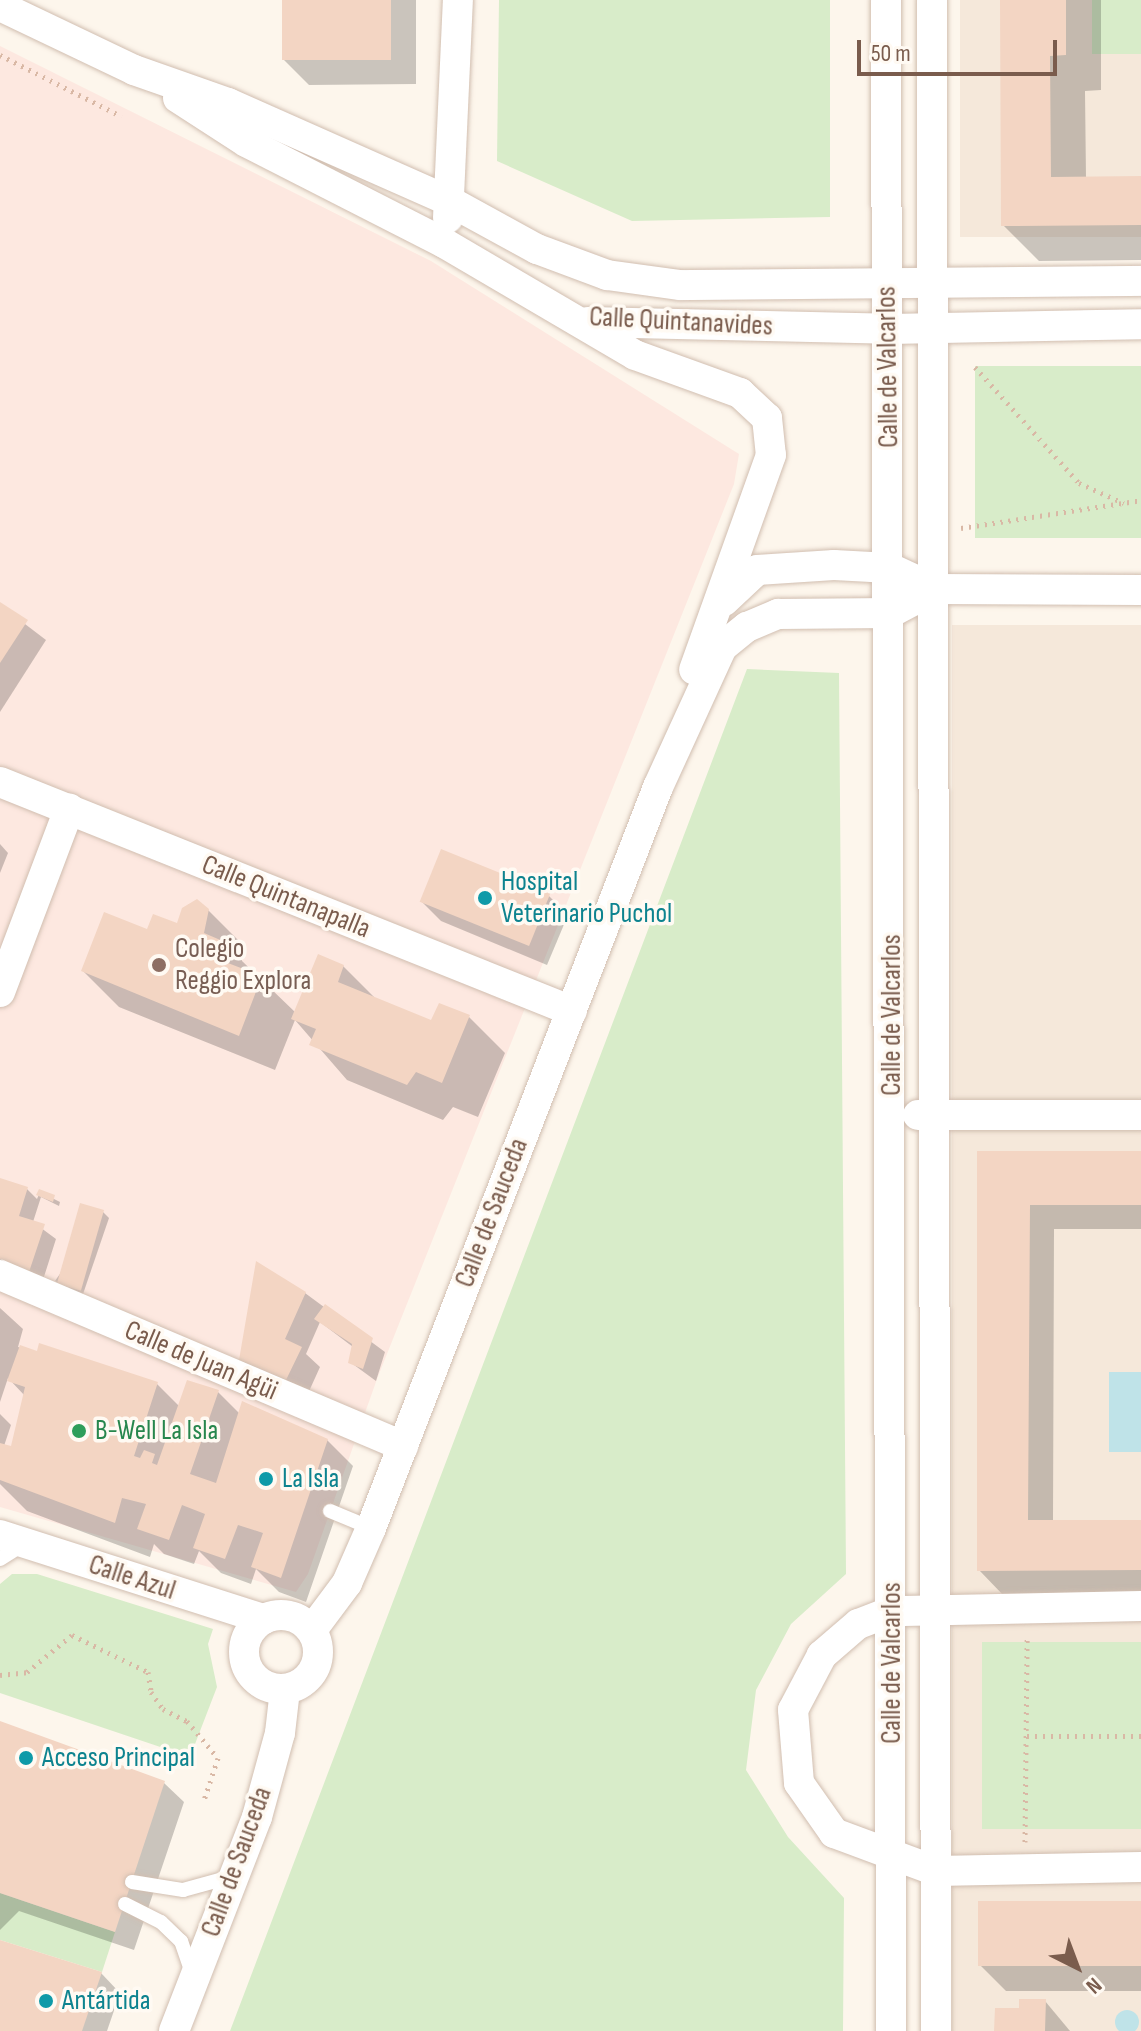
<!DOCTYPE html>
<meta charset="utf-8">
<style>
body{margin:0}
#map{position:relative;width:1141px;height:2031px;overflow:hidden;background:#fdf6ec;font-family:"Sofia Sans Condensed",sans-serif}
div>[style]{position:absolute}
.residential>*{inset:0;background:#f5e8da;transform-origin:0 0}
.commercial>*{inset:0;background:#fde8e0}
.green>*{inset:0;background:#d8ecc9;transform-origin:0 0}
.water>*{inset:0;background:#bfe3e8;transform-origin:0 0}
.round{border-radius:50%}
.shadow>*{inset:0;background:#0003}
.building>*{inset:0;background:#f3d5c3;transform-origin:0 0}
.path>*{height:5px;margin-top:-2.5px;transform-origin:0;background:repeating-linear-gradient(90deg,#d9b8a5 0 2px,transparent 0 8px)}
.roads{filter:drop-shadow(0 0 2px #d1beb0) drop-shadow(0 0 2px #d1beb0)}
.lane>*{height:14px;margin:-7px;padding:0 7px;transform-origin:7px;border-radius:7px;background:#fff}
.street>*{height:30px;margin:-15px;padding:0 15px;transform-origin:15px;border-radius:15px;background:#fff}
.street>.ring{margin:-15px;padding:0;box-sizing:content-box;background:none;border:30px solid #fff;border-radius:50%}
.dots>*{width:22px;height:22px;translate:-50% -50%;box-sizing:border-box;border:4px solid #fffaf3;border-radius:50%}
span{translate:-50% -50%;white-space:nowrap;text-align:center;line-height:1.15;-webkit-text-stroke:7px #fffaf3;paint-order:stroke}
.street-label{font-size:28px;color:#7a5c4d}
.culture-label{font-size:28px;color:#0d838f}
.left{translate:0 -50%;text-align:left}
.education-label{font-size:28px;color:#785e54}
.leisure-label{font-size:28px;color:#27864d}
.north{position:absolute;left:1037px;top:1927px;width:80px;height:80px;-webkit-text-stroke:6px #fffaf3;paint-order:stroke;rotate:138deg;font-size:22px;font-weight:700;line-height:32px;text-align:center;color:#7a5c4d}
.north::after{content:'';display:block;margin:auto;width:28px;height:36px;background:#7a5c4d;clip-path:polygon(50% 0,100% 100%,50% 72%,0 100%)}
.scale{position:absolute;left:857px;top:40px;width:200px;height:36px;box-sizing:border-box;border:4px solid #7a5c4d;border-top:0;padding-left:10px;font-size:24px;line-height:28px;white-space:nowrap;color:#7a5c4d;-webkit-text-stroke:6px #fffaf3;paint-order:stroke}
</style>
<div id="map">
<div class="residential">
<i style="left:960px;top:0;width:181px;height:237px"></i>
<i style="left:952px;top:625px;width:189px;height:1406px"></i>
</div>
<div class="commercial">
<i style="clip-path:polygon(0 46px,431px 261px,739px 454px,734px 484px,377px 1379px,308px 1574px,296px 1592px,0 1507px)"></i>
</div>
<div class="green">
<i style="clip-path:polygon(499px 0,830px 0,830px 217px,632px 221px,497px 161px)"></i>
<i style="left:1092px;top:0;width:49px;height:54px"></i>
<i style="left:1141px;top:366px;width:172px;height:166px;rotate:90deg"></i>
<i style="clip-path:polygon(747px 669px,839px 673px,846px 1574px,791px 1624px,756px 1690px,746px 1770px,788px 1837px,844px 1898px,843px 2031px,230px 2031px)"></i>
<i style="clip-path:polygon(12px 1574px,37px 1574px,213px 1629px,208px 1644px,217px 1687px,190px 1757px,0 1693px,0 1584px)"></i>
<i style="left:1141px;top:1642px;width:187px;height:159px;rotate:90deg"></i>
<i style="clip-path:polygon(0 1893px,115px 1932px,102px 1972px,0 1940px)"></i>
</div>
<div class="water">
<i style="left:1141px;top:1372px;width:80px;height:32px;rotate:90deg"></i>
<i class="round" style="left:1115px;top:2010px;width:24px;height:24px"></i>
</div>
<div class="shadow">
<i style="clip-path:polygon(284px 0,416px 0,416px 84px,309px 85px,284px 60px)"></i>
<i style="clip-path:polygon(1002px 0,1101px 0,1101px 90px,1085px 91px,1086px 178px,1141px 178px,1141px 260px,1039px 261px,1003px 225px)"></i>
<i style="clip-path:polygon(0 605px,46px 640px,0 712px)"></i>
<i style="clip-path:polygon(0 844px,8px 853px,0 873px)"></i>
<i style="clip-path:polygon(549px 896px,568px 915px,547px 965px,441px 921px,422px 902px)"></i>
<i style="clip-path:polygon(189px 904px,203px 905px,239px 941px,242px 961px,296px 1013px,343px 966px,378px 1001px,433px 1023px,469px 1017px,505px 1053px,478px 1117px,453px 1107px,443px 1120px,347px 1080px,295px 1020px,275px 1070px,119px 1007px,83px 971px,148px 932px,177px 925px)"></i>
<i style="clip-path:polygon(979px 1153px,1141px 1153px,1141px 1229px,1054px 1229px,1053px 1522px,1141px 1522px,1141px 1595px,1004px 1596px,979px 1570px)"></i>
<i style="clip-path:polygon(0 1180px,27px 1189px,37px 1199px,40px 1192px,60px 1202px,59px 1206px,41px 1197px,33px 1222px,56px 1239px,42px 1283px,0 1263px)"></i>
<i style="clip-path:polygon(103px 1212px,109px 1218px,82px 1297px,55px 1281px)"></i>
<i style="clip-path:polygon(305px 1293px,385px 1352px,376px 1381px,350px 1362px,353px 1347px,320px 1322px,306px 1354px,320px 1367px,306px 1398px,261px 1379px,241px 1360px)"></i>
<i style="clip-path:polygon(0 1308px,23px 1329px,18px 1347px,157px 1384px,180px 1407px,218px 1392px,240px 1414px,327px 1440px,353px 1466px,306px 1602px,279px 1592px,256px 1569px,251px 1584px,221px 1573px,199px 1551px,194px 1564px,164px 1554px,154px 1544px,150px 1557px,27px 1511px,0 1484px,0 1414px,11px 1425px,4px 1446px,12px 1449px,25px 1396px,8px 1378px,0 1402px)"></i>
<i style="clip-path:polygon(0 1726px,164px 1783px,184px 1802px,134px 1950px,19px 1911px,0 1930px)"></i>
<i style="clip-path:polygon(1141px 1903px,1141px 1991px,1006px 1991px,980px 1965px)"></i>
<i style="clip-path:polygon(0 1942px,101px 1973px,120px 1993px,107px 2031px,0 2031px)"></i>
<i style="clip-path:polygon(1045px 2001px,1070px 2031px,996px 2031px,1020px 2010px)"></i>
</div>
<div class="building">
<i style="left:282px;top:0;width:109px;height:60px"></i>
<i style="clip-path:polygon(1000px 0,1066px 0,1066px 55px,1050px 56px,1051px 177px,1141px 176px,1141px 225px,1001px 226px)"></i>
<i style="clip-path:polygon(0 602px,28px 620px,0 663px)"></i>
<i style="left:441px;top:849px;width:118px;height:57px;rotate:22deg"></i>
<i style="clip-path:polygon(197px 899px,209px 909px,204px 933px,225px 942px,220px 960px,262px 976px,239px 1036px,81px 971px,104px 912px,147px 929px,153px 914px,177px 923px,182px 908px)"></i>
<i style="clip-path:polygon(318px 954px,344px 965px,338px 982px,431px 1020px,439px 1003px,470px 1015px,442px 1083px,416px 1072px,407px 1085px,309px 1045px,316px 1029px,291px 1019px)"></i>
<i style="clip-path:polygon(977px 1151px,1141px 1151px,1141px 1205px,1030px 1205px,1028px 1520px,1141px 1520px,1141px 1570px,977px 1571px)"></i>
<i style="clip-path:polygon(0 1178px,28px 1187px,19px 1216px,45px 1224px,29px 1272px,0 1259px)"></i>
<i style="clip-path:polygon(39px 1189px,55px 1195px,53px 1202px,36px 1195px)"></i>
<i style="left:80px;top:1203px;width:25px;height:84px;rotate:16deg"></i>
<i style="clip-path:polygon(256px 1261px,306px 1292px,285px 1339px,302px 1347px,286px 1380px,239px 1360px)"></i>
<i style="clip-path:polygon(325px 1304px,373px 1338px,363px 1369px,348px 1363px,352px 1344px,314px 1319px)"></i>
<i style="clip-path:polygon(39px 1343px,158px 1382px,134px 1456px,140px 1458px,144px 1450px,155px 1454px,152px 1463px,157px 1465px,187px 1380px,219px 1390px,190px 1474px,216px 1483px,242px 1401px,328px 1439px,281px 1578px,251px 1567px,263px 1533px,238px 1525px,225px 1559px,193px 1548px,205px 1514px,182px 1505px,169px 1540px,137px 1529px,146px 1504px,122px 1498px,115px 1523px,0 1480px,0 1443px,11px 1446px,25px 1387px,7px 1381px,20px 1345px,37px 1351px)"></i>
<i style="clip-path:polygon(0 1721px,165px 1781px,115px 1932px,0 1893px)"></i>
<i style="left:978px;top:1901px;width:163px;height:65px"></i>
<i style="clip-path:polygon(0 1940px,102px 1972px,82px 2031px,0 2031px)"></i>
<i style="clip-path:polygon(1019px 1999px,1046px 1999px,1045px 2031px,994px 2031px,995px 2008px,1019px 2008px)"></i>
</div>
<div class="path">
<i style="left:0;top:55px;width:136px;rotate:26.8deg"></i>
<i style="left:975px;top:367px;width:156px;rotate:48.1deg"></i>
<i style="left:1079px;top:483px;width:49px;rotate:24deg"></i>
<i style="left:961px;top:528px;width:182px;rotate:-8.8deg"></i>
<i style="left:0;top:1675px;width:27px;rotate:-6deg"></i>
<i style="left:27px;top:1672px;width:58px;rotate:-39.4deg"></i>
<i style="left:72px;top:1635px;width:85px;rotate:26deg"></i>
<i style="left:148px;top:1672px;width:20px;rotate:81deg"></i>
<i style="left:151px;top:1692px;width:21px;rotate:55deg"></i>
<i style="left:163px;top:1709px;width:27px;rotate:27deg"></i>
<i style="left:187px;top:1721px;width:48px;rotate:50deg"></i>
<i style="left:218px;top:1758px;width:47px;rotate:108.4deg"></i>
<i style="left:1027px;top:1736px;width:114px"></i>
<i style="left:1025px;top:1842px;width:206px;rotate:-89.4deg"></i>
</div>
<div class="roads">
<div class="lane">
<i style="left:330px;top:1511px;width:44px;rotate:22.5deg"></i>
<i style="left:0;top:1559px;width:28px;rotate:-32deg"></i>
<i style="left:132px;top:1882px;width:52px;rotate:8.9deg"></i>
<i style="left:183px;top:1890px;width:49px;rotate:-15.5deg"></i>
<i style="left:125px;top:1904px;width:40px;rotate:26.6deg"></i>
<i style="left:161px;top:1922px;width:28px;rotate:44deg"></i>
<i style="left:181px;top:1941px;width:36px;rotate:71deg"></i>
</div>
<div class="street">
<i style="left:886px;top:0;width:2031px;rotate:89.86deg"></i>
<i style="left:932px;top:0;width:2031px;rotate:89.89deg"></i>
<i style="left:0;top:6px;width:148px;rotate:25.5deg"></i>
<i style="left:134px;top:70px;width:100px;rotate:19.3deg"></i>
<i style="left:228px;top:103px;width:244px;rotate:23.9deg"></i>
<i style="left:451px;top:202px;width:98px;rotate:28.7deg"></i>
<i style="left:537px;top:249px;width:75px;rotate:20.4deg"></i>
<i style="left:607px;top:275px;width:74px;rotate:7.8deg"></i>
<i style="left:680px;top:285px;width:461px;rotate:-0.5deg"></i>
<i style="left:178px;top:98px;width:81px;rotate:32.9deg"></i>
<i style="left:246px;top:142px;width:222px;rotate:27deg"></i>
<i style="left:444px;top:243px;width:221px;rotate:30.4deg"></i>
<i style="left:635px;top:355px;width:112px;rotate:19.9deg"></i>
<i style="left:740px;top:393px;width:37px;rotate:43deg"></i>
<i style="left:767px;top:418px;width:37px;rotate:84deg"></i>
<i style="left:771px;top:455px;width:228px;rotate:109.7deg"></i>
<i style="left:448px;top:218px;width:218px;rotate:-87.4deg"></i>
<i style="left:588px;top:322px;width:301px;rotate:1.3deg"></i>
<i style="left:889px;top:329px;width:252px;rotate:-1.1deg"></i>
<i style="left:724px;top:601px;width:45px;rotate:-43.2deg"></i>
<i style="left:757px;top:570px;width:77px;rotate:-3.7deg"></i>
<i style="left:834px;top:565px;width:56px;rotate:3.1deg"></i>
<i style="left:890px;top:568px;width:50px;rotate:25deg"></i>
<i style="left:935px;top:589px;width:206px;rotate:0.3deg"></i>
<i style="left:0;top:782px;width:616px;rotate:21.82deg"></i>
<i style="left:0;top:992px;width:196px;rotate:-69.3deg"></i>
<i style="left:918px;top:1115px;width:223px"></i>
<i style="left:0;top:1275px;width:438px;rotate:23deg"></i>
<i style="left:0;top:1535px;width:277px;rotate:17.7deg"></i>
<i style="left:1141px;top:1606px;width:249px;rotate:178.8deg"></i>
<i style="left:892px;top:1611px;width:36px;rotate:159deg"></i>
<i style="left:858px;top:1624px;width:48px;rotate:139.3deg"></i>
<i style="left:822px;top:1655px;width:62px;rotate:117.8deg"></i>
<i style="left:793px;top:1710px;width:73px;rotate:85.3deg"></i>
<i style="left:799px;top:1783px;width:61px;rotate:55deg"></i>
<i style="left:834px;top:1833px;width:109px;rotate:20.4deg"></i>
<i style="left:936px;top:1871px;width:205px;rotate:-1.1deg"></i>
<i class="ring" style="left:244px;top:1615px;width:44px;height:44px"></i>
<i style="left:312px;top:1630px;width:59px;rotate:-53.3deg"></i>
<i style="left:347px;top:1583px;width:60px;rotate:-66.4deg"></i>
<i style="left:371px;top:1528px;width:795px;rotate:-68.83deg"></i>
<i style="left:658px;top:787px;width:154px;rotate:-65.4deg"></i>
<i style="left:722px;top:647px;width:32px;rotate:-39deg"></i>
<i style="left:747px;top:627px;width:34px;rotate:-23deg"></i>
<i style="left:778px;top:614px;width:112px;rotate:-0.5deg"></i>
<i style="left:890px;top:613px;width:51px;rotate:-28.1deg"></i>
<i style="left:174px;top:2031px;width:230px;rotate:-68.8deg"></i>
<i style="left:257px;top:1817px;width:87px;rotate:-74.7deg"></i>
<i style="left:280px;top:1733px;width:43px;rotate:-83.4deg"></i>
</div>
</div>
<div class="dots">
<i style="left:485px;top:898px;background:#0f9aa8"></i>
<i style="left:159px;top:965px;background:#8d6e63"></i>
<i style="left:79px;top:1431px;background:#2e9e5b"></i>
<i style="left:266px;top:1479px;background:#0f9aa8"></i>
<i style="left:26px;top:1758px;background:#0f9aa8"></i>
<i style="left:46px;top:2001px;background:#0f9aa8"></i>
</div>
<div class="street-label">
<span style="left:681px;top:322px;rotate:3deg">Calle Quintanavides</span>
<span style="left:888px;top:367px;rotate:-91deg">Calle de Valcarlos</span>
<span style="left:286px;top:897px;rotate:22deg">Calle Quintanapalla</span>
<span style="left:892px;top:1015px;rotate:-90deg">Calle de Valcarlos</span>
<span style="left:492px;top:1213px;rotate:-69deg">Calle de Sauceda</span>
<span style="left:201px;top:1361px;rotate:23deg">Calle de Juan Agüi</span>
<span style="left:132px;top:1578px;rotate:18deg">Calle Azul</span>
<span style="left:892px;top:1663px;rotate:-90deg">Calle de Valcarlos</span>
<span style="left:237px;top:1862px;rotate:-70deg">Calle de Sauceda</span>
</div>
<div class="culture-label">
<span class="left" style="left:501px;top:898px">Hospital<br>Veterinario Puchol</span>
<span class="left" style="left:282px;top:1479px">La Isla</span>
<span class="left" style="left:42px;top:1758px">Acceso Principal</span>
<span class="left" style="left:62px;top:2001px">Antártida</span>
</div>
<div class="education-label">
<span class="left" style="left:175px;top:965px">Colegio<br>Reggio Explora</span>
</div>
<div class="leisure-label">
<span class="left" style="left:95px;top:1431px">B-Well La Isla</span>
</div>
<div class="north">N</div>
<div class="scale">50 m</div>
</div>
